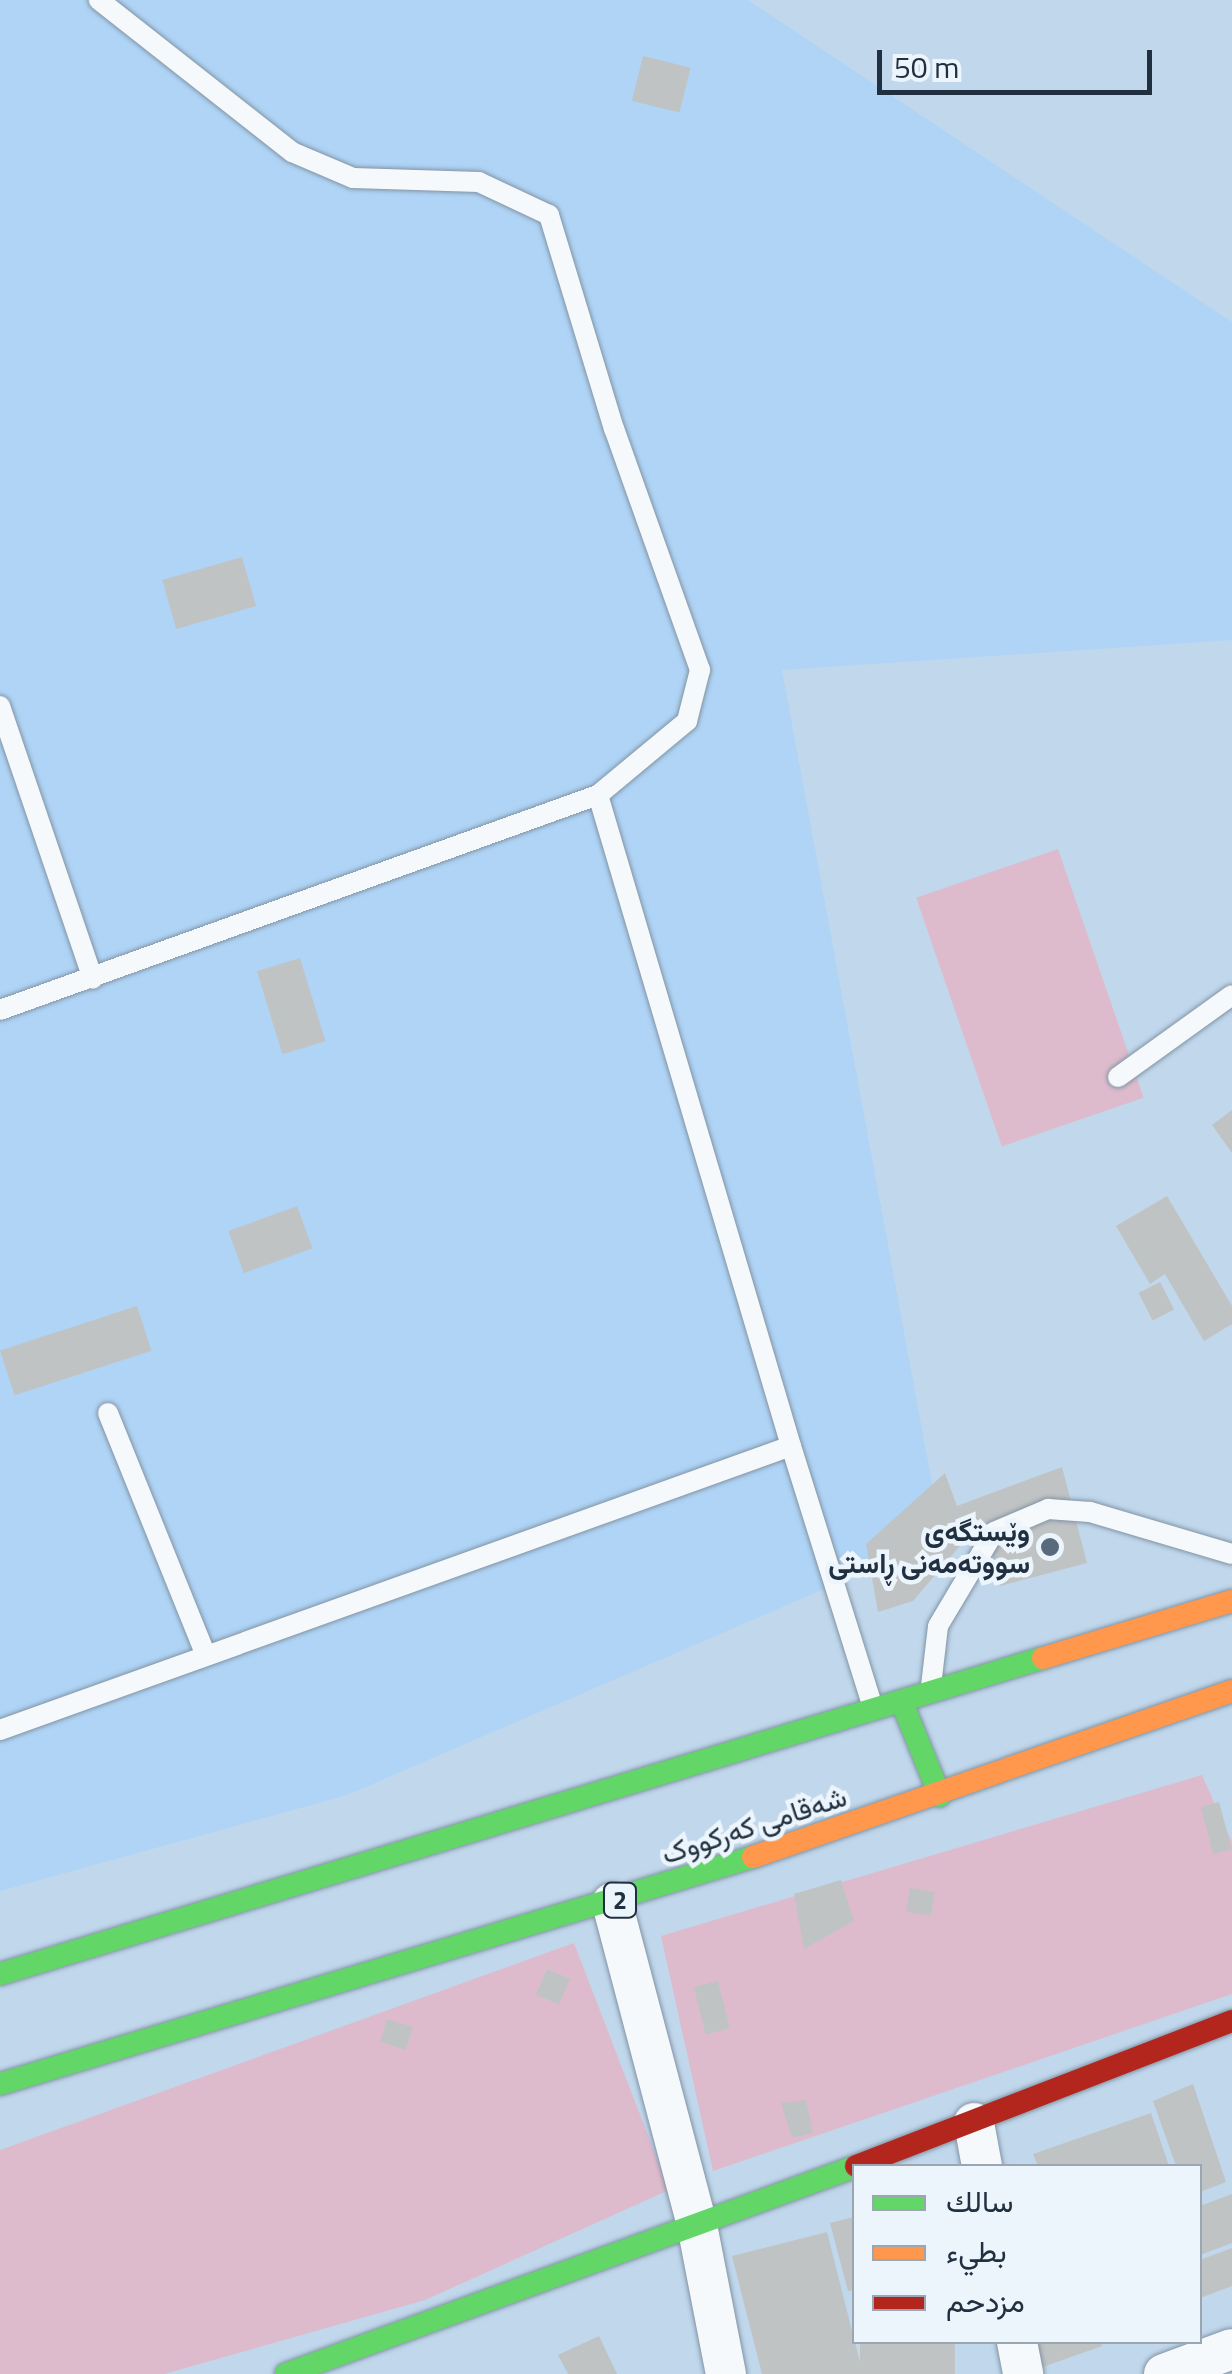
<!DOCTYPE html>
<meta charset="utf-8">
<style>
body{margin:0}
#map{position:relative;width:1232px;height:2374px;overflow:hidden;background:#c0d7ec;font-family:"Titillium Web",Vazirmatn,sans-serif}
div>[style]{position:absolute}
.built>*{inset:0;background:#afd4f6}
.green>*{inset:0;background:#ddbbcd;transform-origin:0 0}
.building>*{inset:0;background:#c0c3c4;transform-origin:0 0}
.roads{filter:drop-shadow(0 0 2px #8294a4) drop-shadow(0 0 2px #8294a4)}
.lane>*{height:20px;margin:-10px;padding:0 10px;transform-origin:10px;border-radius:10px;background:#f6f9fc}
.street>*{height:40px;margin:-20px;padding:0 20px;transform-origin:20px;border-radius:20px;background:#f6f9fc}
.fast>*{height:22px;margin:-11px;padding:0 11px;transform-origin:11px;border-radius:11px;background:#63d668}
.slow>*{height:22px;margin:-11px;padding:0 11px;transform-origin:11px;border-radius:11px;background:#ff974d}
.jam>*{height:22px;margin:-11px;padding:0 11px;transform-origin:11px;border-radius:11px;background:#b3261e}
.dots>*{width:28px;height:28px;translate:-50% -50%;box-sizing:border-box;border:5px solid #ecf4fc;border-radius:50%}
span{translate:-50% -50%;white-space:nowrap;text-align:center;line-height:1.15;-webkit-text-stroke:9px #ecf4fc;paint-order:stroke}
.shield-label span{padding:2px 8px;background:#ecf4fc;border:2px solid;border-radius:8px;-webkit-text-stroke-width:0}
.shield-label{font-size:25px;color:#203040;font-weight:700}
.poi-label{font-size:28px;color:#203040;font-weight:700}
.right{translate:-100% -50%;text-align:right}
.street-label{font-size:28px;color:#203040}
.legend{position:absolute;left:852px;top:2164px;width:350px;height:180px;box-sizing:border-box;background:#ecf4fc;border:2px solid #9aa6b1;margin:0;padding:12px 18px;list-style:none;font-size:30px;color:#203040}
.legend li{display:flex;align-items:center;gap:20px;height:50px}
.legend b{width:50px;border:2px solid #9aa6b1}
.scale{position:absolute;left:877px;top:50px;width:275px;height:45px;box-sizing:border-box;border:5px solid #203040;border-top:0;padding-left:12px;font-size:30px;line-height:35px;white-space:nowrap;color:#203040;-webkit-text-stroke:8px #ecf4fc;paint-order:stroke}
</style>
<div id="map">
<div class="built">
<i style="clip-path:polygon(0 0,748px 0,1232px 322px,1232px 640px,782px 670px,942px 1538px,347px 1795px,0 1891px)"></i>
</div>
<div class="green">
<i style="left:1058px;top:849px;width:263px;height:150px;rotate:71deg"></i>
<i style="clip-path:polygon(1202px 1775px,1232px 1842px,1232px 1994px,713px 2171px,661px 1936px)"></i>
<i style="clip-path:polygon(574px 1943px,669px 2190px,425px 2300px,164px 2374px,0 2374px,0 2150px)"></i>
</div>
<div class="building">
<i style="left:643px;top:56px;width:49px;height:46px;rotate:14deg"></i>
<i style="left:242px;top:557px;width:51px;height:83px;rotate:74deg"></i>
<i style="left:300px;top:958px;width:87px;height:45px;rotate:73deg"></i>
<i style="clip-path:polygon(1232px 1110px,1232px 1153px,1212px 1125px)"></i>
<i style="clip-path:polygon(1167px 1196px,1232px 1306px,1232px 1324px,1204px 1341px,1165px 1274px,1150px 1284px,1116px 1226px)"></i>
<i style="left:297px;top:1206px;width:45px;height:73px;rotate:70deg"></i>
<i style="left:1160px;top:1282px;width:31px;height:24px;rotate:63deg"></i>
<i style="left:137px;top:1306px;width:47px;height:144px;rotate:72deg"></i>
<i style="clip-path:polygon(1062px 1467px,1087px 1563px,1000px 1586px,987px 1534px,966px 1539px,913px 1601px,878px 1612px,866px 1544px,945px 1473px,957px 1506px)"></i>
<i style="left:1219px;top:1802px;width:49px;height:19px;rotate:75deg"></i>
<i style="clip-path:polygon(841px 1880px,854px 1921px,804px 1949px,794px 1894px)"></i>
<i style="left:910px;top:1888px;width:25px;height:24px;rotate:9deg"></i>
<i style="left:547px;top:1969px;width:25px;height:28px;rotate:23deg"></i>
<i style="left:718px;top:1981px;width:49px;height:25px;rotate:76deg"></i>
<i style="left:387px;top:2019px;width:27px;height:24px;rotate:17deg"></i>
<i style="clip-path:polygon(1193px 2084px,1226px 2182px,1200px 2192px,1200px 2166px,1176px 2166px,1153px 2101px)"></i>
<i style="clip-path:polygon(806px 2100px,813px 2133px,792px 2138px,781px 2103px)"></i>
<i style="clip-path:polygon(1151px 2113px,1169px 2166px,1038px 2166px,1033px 2154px)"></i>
<i style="clip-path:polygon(1232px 2194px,1232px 2243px,1200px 2255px,1200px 2206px)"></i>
<i style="clip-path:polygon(854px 2217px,854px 2290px,848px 2291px,830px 2223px)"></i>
<i style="clip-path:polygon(827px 2232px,863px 2374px,762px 2374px,732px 2256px)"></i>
<i style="clip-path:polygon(1232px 2248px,1232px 2286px,1200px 2298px,1200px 2260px)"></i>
<i style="clip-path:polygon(599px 2336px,617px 2374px,568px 2374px,558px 2355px)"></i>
<i style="left:860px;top:2342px;width:95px;height:33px"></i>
<i style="clip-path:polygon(1031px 2342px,1101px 2342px,1102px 2346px,1040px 2368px)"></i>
</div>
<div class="roads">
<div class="lane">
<i style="left:0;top:706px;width:288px;rotate:71.2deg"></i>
<i style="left:0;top:1010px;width:635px;rotate:-19.78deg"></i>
<i style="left:1118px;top:1077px;width:140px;rotate:-35.7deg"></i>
<i style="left:108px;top:1413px;width:259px;rotate:68deg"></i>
<i style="left:791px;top:1446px;width:274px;rotate:72.6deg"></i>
<i style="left:931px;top:1686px;width:60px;rotate:-83.3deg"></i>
<i style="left:938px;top:1626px;width:109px;rotate:-59.2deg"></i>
<i style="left:994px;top:1532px;width:59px;rotate:-23.1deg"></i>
<i style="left:1048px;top:1509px;width:42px;rotate:4.1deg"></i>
<i style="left:1090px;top:1512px;width:148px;rotate:16.5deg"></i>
<i style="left:0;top:1730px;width:840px;rotate:-19.75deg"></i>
<i style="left:791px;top:1446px;width:679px;rotate:-106.51deg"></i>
<i style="left:598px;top:795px;width:116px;rotate:-39.7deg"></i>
<i style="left:687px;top:721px;width:53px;rotate:-75.7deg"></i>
<i style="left:700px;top:670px;width:256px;rotate:-109.6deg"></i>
<i style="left:614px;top:429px;width:224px;rotate:-106.9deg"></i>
<i style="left:549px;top:215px;width:77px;rotate:-154.8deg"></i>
<i style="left:479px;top:182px;width:126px;rotate:-178.2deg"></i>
<i style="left:353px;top:178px;width:66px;rotate:-156.9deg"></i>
<i style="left:292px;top:152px;width:246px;rotate:-141.8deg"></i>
</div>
<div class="street">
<i style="left:612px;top:1903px;width:333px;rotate:75.2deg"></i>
<i style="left:697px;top:2225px;width:152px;rotate:79deg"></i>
<i style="left:974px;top:2123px;width:44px;rotate:79.5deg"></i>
<i style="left:1017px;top:2342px;width:33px;rotate:79deg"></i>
<i style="left:1164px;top:2374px;width:72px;rotate:-20.2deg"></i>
</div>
<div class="fast">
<i style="left:903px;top:1705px;width:98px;rotate:67.9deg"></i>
<i style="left:0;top:1974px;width:1090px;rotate:-16.86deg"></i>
<i style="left:0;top:2084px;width:786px;rotate:-16.78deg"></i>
<i style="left:286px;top:2374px;width:605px;rotate:-20.02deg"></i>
</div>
<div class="slow">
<i style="left:1043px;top:1658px;width:197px;rotate:-16.8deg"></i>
<i style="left:753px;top:1857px;width:507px;rotate:-19.11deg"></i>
</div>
<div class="jam">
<i style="left:856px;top:2166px;width:403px;rotate:-21.1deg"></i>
</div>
</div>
<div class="dots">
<i style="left:1050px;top:1547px;background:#586a7c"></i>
</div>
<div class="shield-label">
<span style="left:620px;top:1900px">2</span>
</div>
<div class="poi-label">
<span class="right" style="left:1030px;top:1547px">وێستگەی<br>سووتەمەنی ڕاستی</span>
</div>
<div class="street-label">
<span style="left:754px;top:1825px;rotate:-18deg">شەقامی کەرکووک</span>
</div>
<ul class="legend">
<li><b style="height:12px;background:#63d668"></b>سالك</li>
<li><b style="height:12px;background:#ff974d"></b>بطيء</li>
<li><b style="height:12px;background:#b3261e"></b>مزدحم</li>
</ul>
<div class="scale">50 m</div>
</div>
